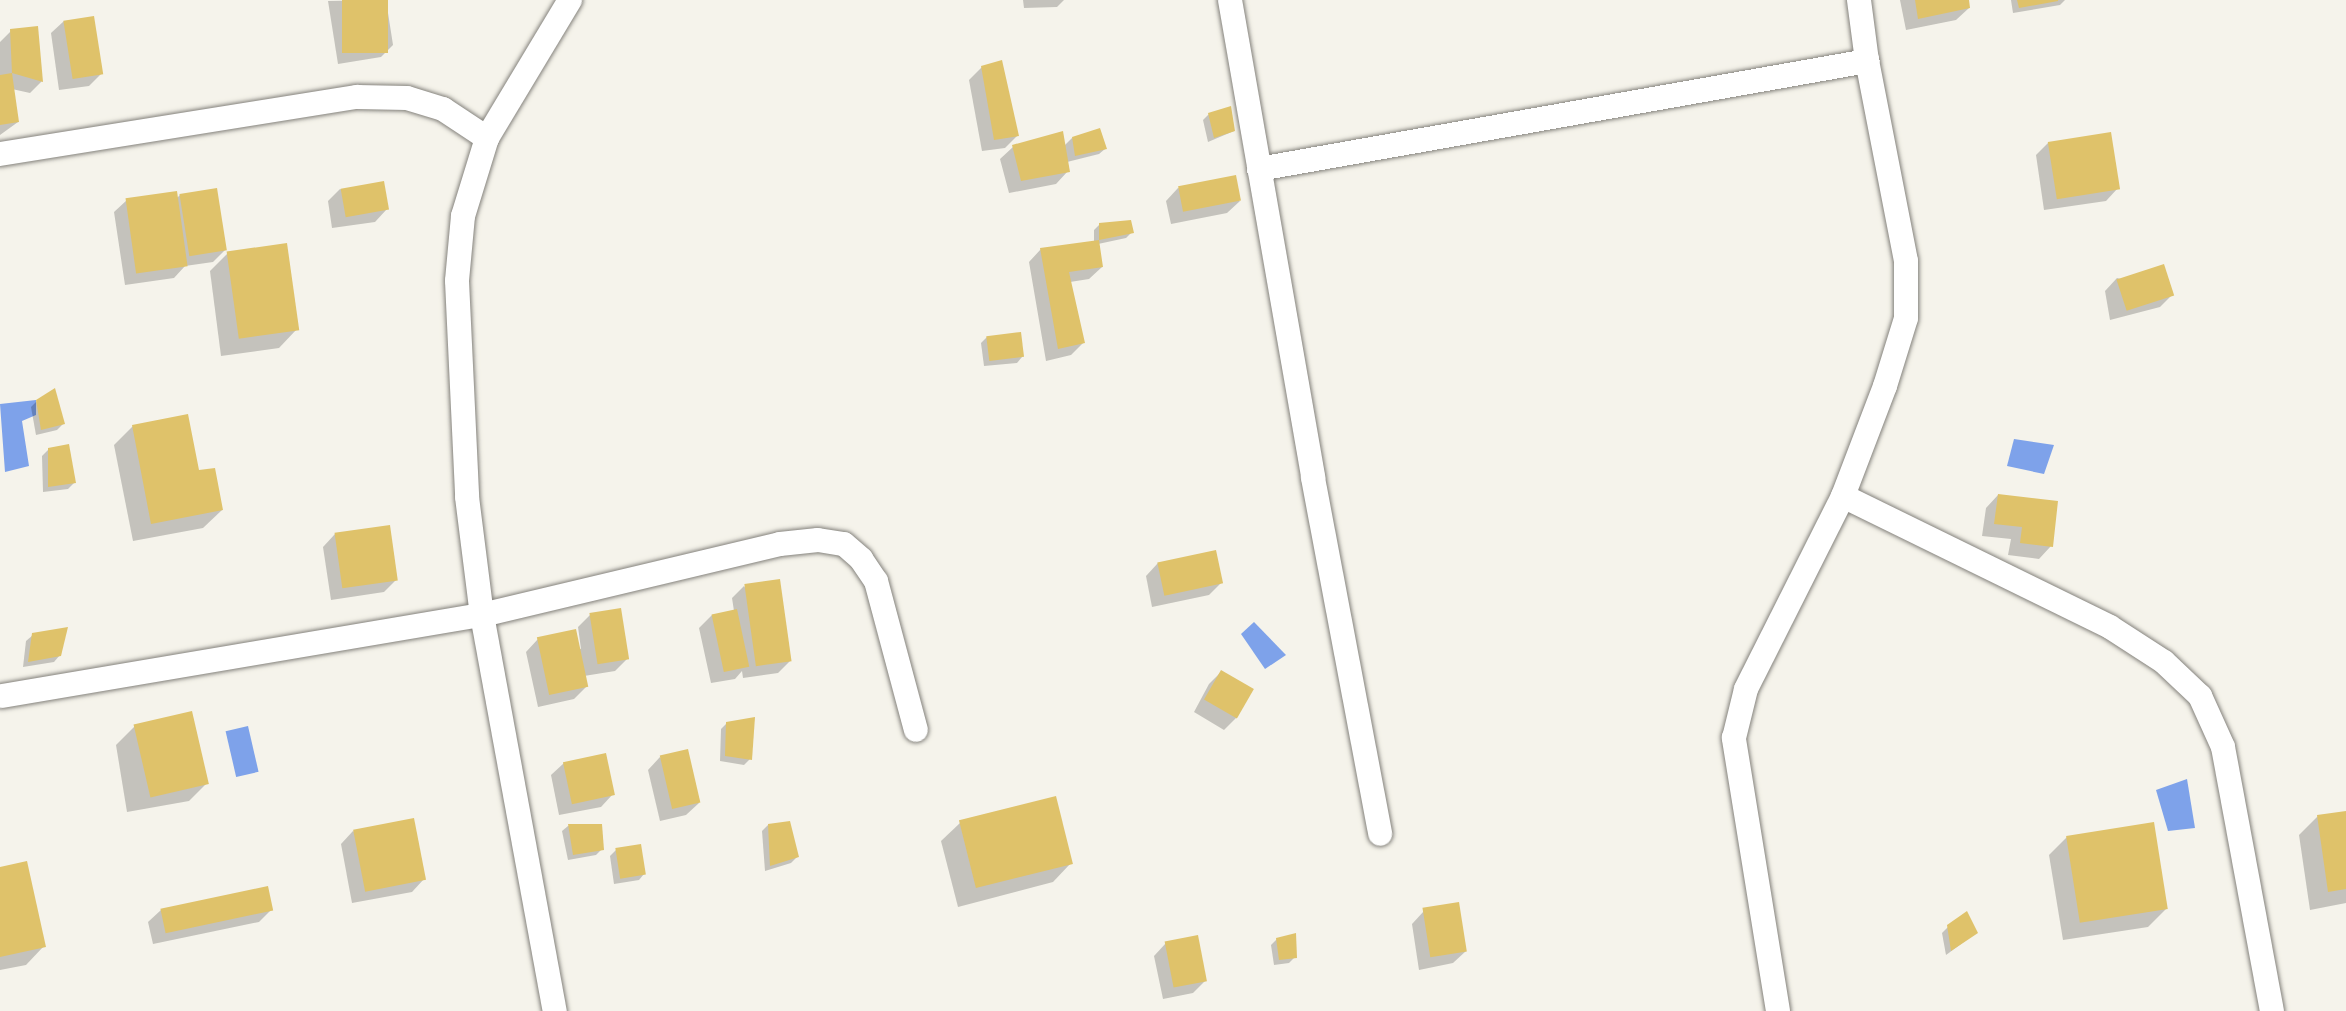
<!DOCTYPE html>
<style>
body{margin:0}
#map{position:relative;width:2346px;height:1011px;overflow:hidden;background:#f5f3eb;font-family:Figtree,sans-serif}
div>[style]{position:absolute}
.water>*{inset:0;background:#7ea2ea;transform-origin:0 0}
.shadow>*{inset:0;background:#0003}
.building>*{inset:0;background:#dfc26a;transform-origin:0 0}
.roads{filter:drop-shadow(0 0 2px #84827c) drop-shadow(0 0 2px #84827c)}
.street>*{height:24px;margin:-12px;padding:0 12px;transform-origin:12px;border-radius:12px;background:#fff}
span{translate:-50% -50%;white-space:nowrap;text-align:center;line-height:1.15;-webkit-text-stroke:4.5px #f5f3eb;paint-order:stroke}
</style>
<div id="map">
<div class="water">
<i style="clip-path:polygon(36px 400px,36px 415px,22px 421px,29px 466px,5px 472px,0 404px)"></i>
<i style="clip-path:polygon(2014px 439px,2054px 445px,2044px 474px,2007px 466px)"></i>
<i style="clip-path:polygon(1254px 622px,1286px 655px,1265px 669px,1241px 634px)"></i>
<i style="left:248px;top:726px;width:47px;height:23px;rotate:77deg"></i>
<i style="clip-path:polygon(2187px 779px,2195px 828px,2168px 831px,2156px 790px)"></i>
</div>
<div class="shadow">
<i style="clip-path:polygon(386px 0,393px 45px,381px 57px,338px 64px,328px 1px)"></i>
<i style="clip-path:polygon(1023px 0,1064px 0,1057px 7px,1024px 8px)"></i>
<i style="clip-path:polygon(1900px 0,1967px 0,1969px 8px,1956px 20px,1906px 30px)"></i>
<i style="clip-path:polygon(2011px 0,2065px 0,2060px 5px,2013px 13px)"></i>
<i style="clip-path:polygon(64px 21px,101px 74px,89px 86px,59px 90px,51px 33px)"></i>
<i style="clip-path:polygon(11px 31px,42px 81px,30px 93px,12px 89px,18px 122px,0 135px,0 42px)"></i>
<i style="clip-path:polygon(982px 67px,1018px 135px,1005px 148px,982px 151px,969px 80px)"></i>
<i style="clip-path:polygon(1209px 114px,1234px 131px,1208px 142px,1203px 120px)"></i>
<i style="clip-path:polygon(1072px 138px,1105px 149px,1099px 154px,1067px 162px,1068px 171px,1056px 184px,1009px 193px,1000px 159px,1013px 147px,1064px 146px)"></i>
<i style="clip-path:polygon(2049px 142px,2118px 188px,2106px 201px,2044px 210px,2036px 155px)"></i>
<i style="clip-path:polygon(1178px 188px,1240px 201px,1227px 213px,1171px 224px,1166px 201px)"></i>
<i style="clip-path:polygon(340px 189px,387px 209px,375px 222px,332px 228px,328px 201px)"></i>
<i style="clip-path:polygon(180px 195px,225px 250px,213px 262px,185px 266px,174px 278px,125px 285px,114px 212px,127px 200px,176px 199px)"></i>
<i style="clip-path:polygon(1100px 224px,1132px 232px,1126px 238px,1098px 244px,1102px 267px,1089px 279px,1070px 282px,1084px 342px,1071px 355px,1046px 361px,1029px 262px,1041px 249px,1094px 242px,1094px 230px)"></i>
<i style="clip-path:polygon(228px 253px,297px 329px,279px 348px,221px 356px,210px 271px)"></i>
<i style="clip-path:polygon(2117px 278px,2173px 294px,2160px 307px,2110px 320px,2105px 291px)"></i>
<i style="clip-path:polygon(987px 337px,1022px 357px,1017px 363px,984px 366px,981px 343px)"></i>
<i style="clip-path:polygon(37px 401px,63px 424px,57px 430px,36px 435px,31px 407px)"></i>
<i style="clip-path:polygon(133px 426px,222px 510px,203px 528px,133px 541px,114px 445px)"></i>
<i style="clip-path:polygon(48px 450px,74px 483px,68px 489px,43px 492px,42px 456px)"></i>
<i style="clip-path:polygon(1998px 495px,2051px 546px,2039px 559px,2008px 555px,2011px 539px,1982px 536px,1986px 508px)"></i>
<i style="clip-path:polygon(335px 534px,397px 579px,384px 592px,331px 600px,323px 547px)"></i>
<i style="clip-path:polygon(1158px 563px,1221px 583px,1209px 595px,1152px 607px,1146px 576px)"></i>
<i style="clip-path:polygon(744px 586px,790px 661px,778px 673px,743px 678px,742px 671px,735px 679px,711px 683px,699px 628px,712px 615px,734px 611px,732px 598px)"></i>
<i style="clip-path:polygon(590px 615px,627px 659px,615px 671px,584px 676px,586px 687px,574px 699px,538px 707px,526px 652px,538px 639px,581px 649px,578px 627px)"></i>
<i style="clip-path:polygon(33px 635px,60px 655px,54px 662px,23px 667px,26px 641px)"></i>
<i style="clip-path:polygon(1221px 672px,1237px 717px,1224px 730px,1194px 712px,1209px 684px)"></i>
<i style="clip-path:polygon(727px 723px,750px 759px,744px 765px,720px 761px,721px 729px)"></i>
<i style="clip-path:polygon(135px 726px,207px 783px,189px 801px,127px 812px,116px 745px)"></i>
<i style="clip-path:polygon(660px 757px,699px 803px,686px 815px,660px 821px,648px 770px)"></i>
<i style="clip-path:polygon(564px 763px,613px 794px,601px 807px,559px 815px,551px 775px)"></i>
<i style="clip-path:polygon(2346px 812px,2346px 903px,2310px 910px,2299px 835px,2318px 816px)"></i>
<i style="clip-path:polygon(960px 823px,1071px 863px,1053px 882px,958px 907px,941px 841px)"></i>
<i style="clip-path:polygon(768px 825px,797px 857px,791px 863px,765px 871px,762px 831px)"></i>
<i style="clip-path:polygon(568px 826px,600px 826px,602px 849px,596px 855px,568px 860px,562px 831px)"></i>
<i style="clip-path:polygon(353px 831px,424px 879px,412px 892px,352px 903px,341px 844px)"></i>
<i style="clip-path:polygon(2067px 837px,2167px 908px,2148px 927px,2063px 940px,2049px 855px)"></i>
<i style="clip-path:polygon(616px 850px,644px 874px,639px 880px,614px 884px,610px 856px)"></i>
<i style="clip-path:polygon(0 869px,44px 946px,26px 965px,0 970px)"></i>
<i style="clip-path:polygon(161px 910px,271px 910px,259px 922px,153px 944px,148px 922px)"></i>
<i style="clip-path:polygon(1424px 911px,1466px 951px,1453px 963px,1419px 970px,1412px 924px)"></i>
<i style="clip-path:polygon(1948px 927px,1976px 933px,1946px 955px,1942px 933px)"></i>
<i style="clip-path:polygon(1277px 939px,1295px 957px,1289px 963px,1274px 965px,1271px 945px)"></i>
<i style="clip-path:polygon(1166px 943px,1206px 980px,1193px 993px,1163px 999px,1154px 956px)"></i>
</div>
<div class="building">
<i style="left:342px;top:0;width:46px;height:53px"></i>
<i style="clip-path:polygon(1915px 0,1969px 0,1970px 8px,1918px 19px)"></i>
<i style="clip-path:polygon(2017px 0,2058px 0,2058px 1px,2019px 8px)"></i>
<i style="left:94px;top:16px;width:59px;height:31px;rotate:81deg"></i>
<i style="clip-path:polygon(38px 26px,43px 82px,12px 73px,10px 29px)"></i>
<i style="clip-path:polygon(1002px 60px,1019px 136px,994px 140px,981px 66px)"></i>
<i style="clip-path:polygon(12px 73px,19px 122px,0 125px,0 75px)"></i>
<i style="clip-path:polygon(1231px 106px,1235px 131px,1214px 138px,1208px 113px)"></i>
<i style="clip-path:polygon(1100px 128px,1107px 149px,1075px 156px,1072px 137px)"></i>
<i style="clip-path:polygon(1063px 131px,1070px 172px,1021px 181px,1012px 145px)"></i>
<i style="left:2111px;top:132px;width:58px;height:64px;rotate:81deg"></i>
<i style="left:1236px;top:175px;width:26px;height:59px;rotate:79deg"></i>
<i style="left:384px;top:181px;width:29px;height:44px;rotate:80deg"></i>
<i style="left:217px;top:188px;width:63px;height:38px;rotate:81deg"></i>
<i style="left:177px;top:191px;width:76px;height:52px;rotate:82deg"></i>
<i style="clip-path:polygon(1131px 220px,1134px 233px,1099px 240px,1103px 267px,1069px 272px,1085px 343px,1058px 349px,1040px 248px,1099px 240px,1099px 223px)"></i>
<i style="left:287px;top:243px;width:88px;height:61px;rotate:82deg"></i>
<i style="left:2164px;top:264px;width:33px;height:50px;rotate:72deg"></i>
<i style="left:1021px;top:332px;width:25px;height:35px;rotate:83deg"></i>
<i style="clip-path:polygon(55px 388px,65px 424px,41px 430px,36px 400px)"></i>
<i style="clip-path:polygon(188px 414px,199px 470px,215px 468px,223px 510px,151px 524px,132px 425px)"></i>
<i style="clip-path:polygon(69px 444px,76px 483px,48px 487px,48px 448px)"></i>
<i style="clip-path:polygon(1998px 494px,2058px 501px,2053px 547px,2020px 543px,2022px 527px,1994px 524px)"></i>
<i style="left:390px;top:525px;width:56px;height:56px;rotate:82deg"></i>
<i style="left:1216px;top:550px;width:34px;height:60px;rotate:78deg"></i>
<i style="left:780px;top:579px;width:83px;height:36px;rotate:82deg"></i>
<i style="left:621px;top:608px;width:52px;height:32px;rotate:81deg"></i>
<i style="left:737px;top:609px;width:59px;height:26px;rotate:78deg"></i>
<i style="clip-path:polygon(68px 627px,61px 656px,28px 662px,32px 633px)"></i>
<i style="left:576px;top:629px;width:59px;height:40px;rotate:78deg"></i>
<i style="left:1221px;top:670px;width:38px;height:34px;rotate:30deg"></i>
<i style="left:192px;top:711px;width:75px;height:60px;rotate:77deg"></i>
<i style="clip-path:polygon(755px 717px,752px 760px,725px 756px,726px 722px)"></i>
<i style="left:688px;top:749px;width:55px;height:29px;rotate:77deg"></i>
<i style="left:606px;top:753px;width:43px;height:44px;rotate:78deg"></i>
<i style="left:1056px;top:796px;width:70px;height:100px;rotate:76deg"></i>
<i style="clip-path:polygon(2346px 811px,2346px 889px,2328px 892px,2317px 815px)"></i>
<i style="left:414px;top:818px;width:63px;height:62px;rotate:79deg"></i>
<i style="clip-path:polygon(790px 821px,799px 857px,770px 866px,768px 824px)"></i>
<i style="left:2154px;top:822px;width:88px;height:89px;rotate:81deg"></i>
<i style="clip-path:polygon(568px 824px,602px 824px,604px 850px,573px 855px)"></i>
<i style="left:641px;top:844px;width:31px;height:26px;rotate:81deg"></i>
<i style="clip-path:polygon(27px 861px,46px 947px,0 957px,0 867px)"></i>
<i style="left:268px;top:886px;width:25px;height:110px;rotate:78deg"></i>
<i style="left:1459px;top:902px;width:50px;height:37px;rotate:81deg"></i>
<i style="clip-path:polygon(1967px 911px,1978px 933px,1951px 951px,1947px 925px)"></i>
<i style="clip-path:polygon(1296px 933px,1297px 958px,1279px 960px,1276px 938px)"></i>
<i style="left:1198px;top:935px;width:47px;height:34px;rotate:79deg"></i>
</div>
<div class="roads">
<div class="street">
<i style="left:1230px;top:0;width:485px;rotate:80.1deg"></i>
<i style="left:1313px;top:478px;width:362px;rotate:79.3deg"></i>
<i style="left:487px;top:138px;width:82px;rotate:107.1deg"></i>
<i style="left:463px;top:216px;width:65px;rotate:95.3deg"></i>
<i style="left:457px;top:281px;width:216px;rotate:87.3deg"></i>
<i style="left:467px;top:497px;width:119px;rotate:82.8deg"></i>
<i style="left:482px;top:615px;width:403px;rotate:79.6deg"></i>
<i style="left:0;top:154px;width:362px;rotate:-9.1deg"></i>
<i style="left:357px;top:97px;width:50px;rotate:1.1deg"></i>
<i style="left:407px;top:98px;width:38px;rotate:17deg"></i>
<i style="left:443px;top:109px;width:53px;rotate:33.4deg"></i>
<i style="left:487px;top:138px;width:161px;rotate:-59deg"></i>
<i style="left:1259px;top:169px;width:618px;rotate:-10.07deg"></i>
<i style="left:1843px;top:496px;width:297px;rotate:26.1deg"></i>
<i style="left:2110px;top:627px;width:64px;rotate:32.9deg"></i>
<i style="left:2164px;top:662px;width:50px;rotate:43.4deg"></i>
<i style="left:2200px;top:696px;width:56px;rotate:65.7deg"></i>
<i style="left:2223px;top:747px;width:269px;rotate:79.5deg"></i>
<i style="left:2px;top:696px;width:487px;rotate:-9.6deg"></i>
<i style="left:482px;top:615px;width:306px;rotate:-13.4deg"></i>
<i style="left:780px;top:544px;width:38px;rotate:-6deg"></i>
<i style="left:818px;top:540px;width:26px;rotate:9deg"></i>
<i style="left:844px;top:544px;width:23px;rotate:41deg"></i>
<i style="left:861px;top:559px;width:27px;rotate:56deg"></i>
<i style="left:876px;top:581px;width:154px;rotate:75deg"></i>
<i style="left:1778px;top:1011px;width:277px;rotate:-99.2deg"></i>
<i style="left:1734px;top:738px;width:50px;rotate:-76.2deg"></i>
<i style="left:1746px;top:689px;width:216px;rotate:-63.3deg"></i>
<i style="left:1843px;top:496px;width:118px;rotate:-69.1deg"></i>
<i style="left:1885px;top:386px;width:71px;rotate:-72.8deg"></i>
<i style="left:1906px;top:318px;width:57px;rotate:-90deg"></i>
<i style="left:1906px;top:261px;width:204px;rotate:-101deg"></i>
<i style="left:1867px;top:61px;width:62px;rotate:-97.5deg"></i>
</div>
</div>
</div>
